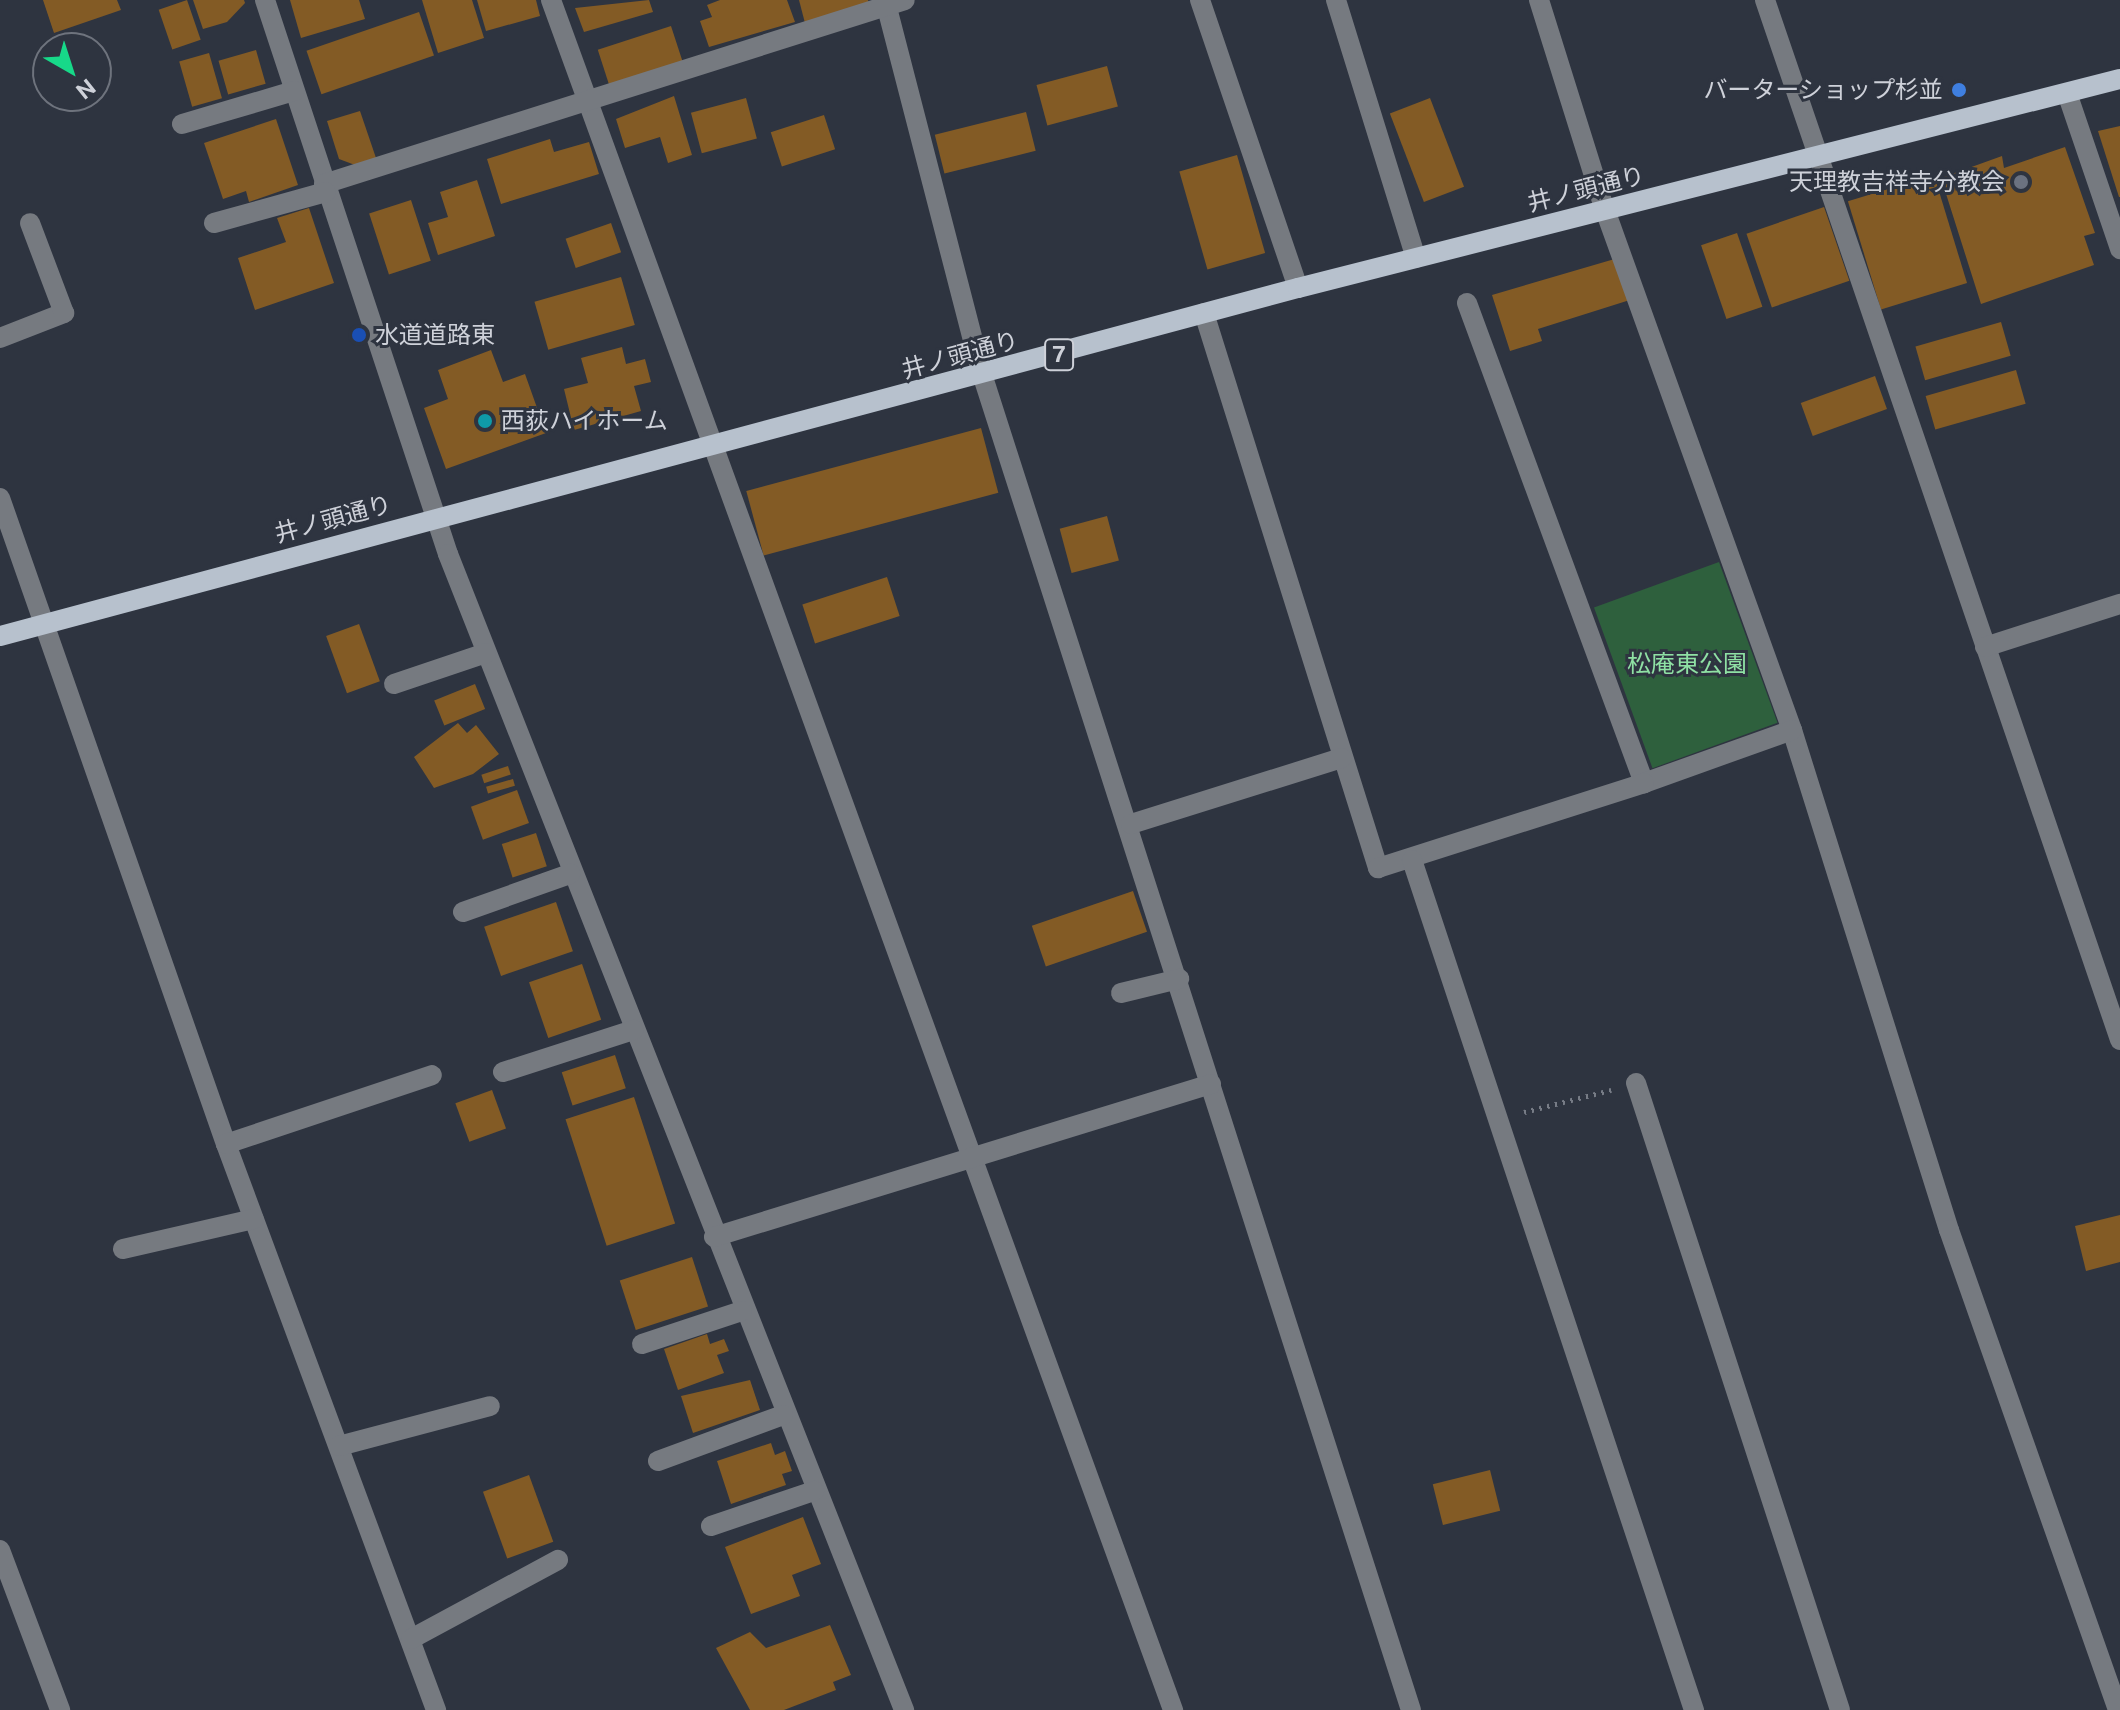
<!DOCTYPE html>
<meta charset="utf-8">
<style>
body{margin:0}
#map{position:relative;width:2120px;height:1710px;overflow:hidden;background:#2e3440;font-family:"Public Sans","Noto Sans JP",sans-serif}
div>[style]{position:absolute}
.green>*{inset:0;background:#2e603d;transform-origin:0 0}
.building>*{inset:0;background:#835b25;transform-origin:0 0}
.path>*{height:5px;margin-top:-2.5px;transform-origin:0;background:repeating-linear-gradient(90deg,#777c86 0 2px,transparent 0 8px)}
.minor>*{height:20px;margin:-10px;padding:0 10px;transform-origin:10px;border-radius:10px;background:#767a80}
.major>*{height:20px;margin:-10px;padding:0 10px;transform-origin:10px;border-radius:10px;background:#b7c1cd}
.dots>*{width:22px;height:22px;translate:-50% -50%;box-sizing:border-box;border:4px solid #2e3440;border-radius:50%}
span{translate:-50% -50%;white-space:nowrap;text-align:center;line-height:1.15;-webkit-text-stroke:6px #2e3440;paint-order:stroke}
.shield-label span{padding:2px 6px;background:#2e3440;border:2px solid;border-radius:6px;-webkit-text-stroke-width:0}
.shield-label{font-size:22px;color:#ced1d9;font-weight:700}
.poi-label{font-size:24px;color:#ced1d9}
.right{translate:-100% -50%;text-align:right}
.left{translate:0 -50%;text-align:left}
.street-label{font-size:24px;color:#ced1d9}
.park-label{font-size:24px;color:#8fe1a4}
.north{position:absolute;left:32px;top:32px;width:80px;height:80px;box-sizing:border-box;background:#2e3440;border:2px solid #6e737d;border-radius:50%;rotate:141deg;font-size:22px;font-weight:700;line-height:32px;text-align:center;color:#ced1d9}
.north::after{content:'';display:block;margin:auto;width:28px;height:36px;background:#17d989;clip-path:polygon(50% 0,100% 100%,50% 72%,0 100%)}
</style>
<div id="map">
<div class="green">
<i style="left:1719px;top:562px;width:171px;height:133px;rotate:70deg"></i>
</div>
<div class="building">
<i style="clip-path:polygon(43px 0,117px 0,121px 10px,54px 33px)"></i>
<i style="left:187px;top:0;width:42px;height:30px;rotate:71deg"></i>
<i style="clip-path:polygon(193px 0,244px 0,245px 3px,227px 22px,203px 29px)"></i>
<i style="clip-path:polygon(290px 0,359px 0,365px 19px,301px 38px)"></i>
<i style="clip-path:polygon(422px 0,472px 0,484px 38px,438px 53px)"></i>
<i style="clip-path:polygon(477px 0,536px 0,540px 16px,486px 31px)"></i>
<i style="clip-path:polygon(649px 0,653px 12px,584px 32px,575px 8px)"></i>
<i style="clip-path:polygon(720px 0,787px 0,795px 22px,709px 47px,700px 21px,712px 17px,707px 5px)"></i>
<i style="clip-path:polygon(799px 0,868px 0,871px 8px,806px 27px)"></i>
<i style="left:419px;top:12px;width:46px;height:119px;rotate:71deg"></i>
<i style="left:671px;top:26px;width:39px;height:77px;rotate:72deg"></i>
<i style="left:256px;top:50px;width:35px;height:39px;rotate:74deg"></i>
<i style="left:209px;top:53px;width:47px;height:31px;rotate:74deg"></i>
<i style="left:1107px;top:66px;width:42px;height:73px;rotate:75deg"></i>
<i style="clip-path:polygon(674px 96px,692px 155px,668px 163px,660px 137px,625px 148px,616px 119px)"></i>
<i style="left:746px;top:98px;width:42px;height:57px;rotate:75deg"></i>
<i style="left:1430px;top:98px;width:95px;height:43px;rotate:69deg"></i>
<i style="clip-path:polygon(360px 111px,376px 158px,355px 165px,339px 159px,327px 121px)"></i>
<i style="left:1026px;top:112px;width:40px;height:94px;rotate:76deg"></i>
<i style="left:824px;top:115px;width:36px;height:56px;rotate:72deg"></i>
<i style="clip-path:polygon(276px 119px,298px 185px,249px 202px,246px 191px,223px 199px,204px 143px)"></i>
<i style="clip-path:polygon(2120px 126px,2120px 197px,2119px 197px,2098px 131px)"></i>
<i style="clip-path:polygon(550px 139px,554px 152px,589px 142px,599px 174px,501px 204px,487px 159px)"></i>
<i style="clip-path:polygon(2065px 147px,2095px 233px,2084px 236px,2094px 265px,1981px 304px,1941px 178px,2002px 156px,2004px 168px)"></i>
<i style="left:1237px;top:155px;width:102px;height:60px;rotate:74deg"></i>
<i style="left:1934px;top:175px;width:113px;height:90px;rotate:73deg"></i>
<i style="clip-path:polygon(477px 180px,495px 236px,438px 255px,428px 223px,448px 217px,440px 192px)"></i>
<i style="left:411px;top:200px;width:64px;height:44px;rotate:72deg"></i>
<i style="left:1824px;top:207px;width:78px;height:82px;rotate:71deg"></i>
<i style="clip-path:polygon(309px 208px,334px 283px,255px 310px,238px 258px,286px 242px,277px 218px)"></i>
<i style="left:611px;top:223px;width:31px;height:48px;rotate:71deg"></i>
<i style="left:1737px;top:233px;width:78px;height:38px;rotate:71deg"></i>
<i style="clip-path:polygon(1618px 258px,1633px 299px,1538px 329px,1542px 341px,1510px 351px,1492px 295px)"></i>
<i style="left:621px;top:277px;width:50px;height:90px;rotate:74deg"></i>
<i style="left:2001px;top:322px;width:35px;height:89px;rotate:74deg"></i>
<i style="clip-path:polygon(622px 347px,626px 364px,645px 359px,651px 382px,634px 386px,641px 411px,574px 430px,564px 389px,588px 383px,581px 358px)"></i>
<i style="clip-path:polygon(491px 350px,503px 382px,525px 374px,546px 433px,446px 469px,424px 408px,448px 399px,438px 370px)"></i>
<i style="left:2016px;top:370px;width:35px;height:94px;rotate:74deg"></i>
<i style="left:1875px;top:376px;width:35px;height:79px;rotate:70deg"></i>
<i style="left:981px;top:428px;width:67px;height:243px;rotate:75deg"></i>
<i style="left:1107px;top:516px;width:46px;height:49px;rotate:75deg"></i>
<i style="left:887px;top:577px;width:41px;height:89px;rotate:72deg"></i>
<i style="left:359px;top:624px;width:61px;height:35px;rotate:70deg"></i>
<i style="left:475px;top:684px;width:27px;height:44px;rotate:68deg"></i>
<i style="clip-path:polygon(458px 723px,467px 733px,476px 725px,499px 754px,473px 774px,434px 788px,414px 757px)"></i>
<i style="left:508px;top:766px;width:9px;height:28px;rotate:72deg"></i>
<i style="left:513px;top:779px;width:7px;height:28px;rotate:74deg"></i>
<i style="left:517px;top:790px;width:35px;height:49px;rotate:70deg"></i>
<i style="left:536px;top:833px;width:35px;height:36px;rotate:72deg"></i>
<i style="left:1133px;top:891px;width:43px;height:107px;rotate:71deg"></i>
<i style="left:556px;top:902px;width:52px;height:76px;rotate:71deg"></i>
<i style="left:582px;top:964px;width:59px;height:56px;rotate:71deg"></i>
<i style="left:615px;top:1055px;width:35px;height:56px;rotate:72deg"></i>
<i style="left:492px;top:1090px;width:41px;height:39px;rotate:70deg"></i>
<i style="left:634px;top:1097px;width:133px;height:72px;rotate:72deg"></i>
<i style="clip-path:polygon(2120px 1215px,2120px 1262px,2086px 1271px,2075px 1226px)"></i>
<i style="left:692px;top:1257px;width:52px;height:76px;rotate:72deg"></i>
<i style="clip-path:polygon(707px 1334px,710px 1344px,724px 1339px,729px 1351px,717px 1355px,724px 1373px,678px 1390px,664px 1349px)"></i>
<i style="clip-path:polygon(750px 1380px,760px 1410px,693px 1433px,681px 1396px)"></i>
<i style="clip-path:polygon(771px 1443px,775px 1455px,785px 1451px,792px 1471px,782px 1474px,786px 1485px,731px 1504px,717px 1461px)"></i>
<i style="left:1490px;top:1470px;width:42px;height:59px;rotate:76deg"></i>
<i style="left:529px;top:1475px;width:71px;height:49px;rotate:70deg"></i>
<i style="clip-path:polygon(803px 1517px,821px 1564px,792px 1575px,800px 1596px,751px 1614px,725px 1547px)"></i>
<i style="clip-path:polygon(830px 1625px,851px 1675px,833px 1682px,836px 1690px,784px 1710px,750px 1710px,716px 1648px,750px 1632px,766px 1648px)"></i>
</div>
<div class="path">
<i style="left:1524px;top:1112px;width:90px;rotate:-14.2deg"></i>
</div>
<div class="minor">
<i style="left:265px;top:0;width:583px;rotate:71.72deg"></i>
<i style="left:448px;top:554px;width:1243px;rotate:68.47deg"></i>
<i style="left:551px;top:0;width:1820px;rotate:70.01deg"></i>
<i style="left:885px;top:0;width:386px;rotate:75.5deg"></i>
<i style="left:982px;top:374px;width:1403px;rotate:72.2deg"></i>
<i style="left:1200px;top:0;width:304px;rotate:71.2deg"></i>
<i style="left:1336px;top:0;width:270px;rotate:72.8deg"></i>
<i style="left:1539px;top:0;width:220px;rotate:72.6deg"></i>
<i style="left:1605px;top:210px;width:553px;rotate:70.22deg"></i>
<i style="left:1792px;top:730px;width:524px;rotate:72.57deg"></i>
<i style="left:1949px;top:1230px;width:509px;rotate:70.6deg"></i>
<i style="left:1765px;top:0;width:1099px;rotate:71.15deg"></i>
<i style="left:2067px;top:93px;width:165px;rotate:71.2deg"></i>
<i style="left:182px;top:124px;width:117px;rotate:-16.4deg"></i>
<i style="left:324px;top:184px;width:609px;rotate:-17.57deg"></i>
<i style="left:214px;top:223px;width:116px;rotate:-15.5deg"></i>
<i style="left:1467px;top:303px;width:512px;rotate:69.76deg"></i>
<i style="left:1644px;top:783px;width:157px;rotate:-19.7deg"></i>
<i style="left:1204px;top:313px;width:582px;rotate:72.59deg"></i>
<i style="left:1378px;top:868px;width:279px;rotate:-17.7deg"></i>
<i style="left:0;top:338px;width:69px;rotate:-21.3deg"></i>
<i style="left:64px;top:313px;width:96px;rotate:-110.7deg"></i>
<i style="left:0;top:498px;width:684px;rotate:70.72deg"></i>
<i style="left:226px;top:1144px;width:604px;rotate:69.64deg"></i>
<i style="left:1985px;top:647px;width:142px;rotate:-17.7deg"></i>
<i style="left:394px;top:684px;width:97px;rotate:-18.6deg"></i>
<i style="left:1131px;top:824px;width:221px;rotate:-17.4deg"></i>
<i style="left:1412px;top:860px;width:896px;rotate:71.65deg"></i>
<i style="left:463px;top:912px;width:114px;rotate:-19.6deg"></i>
<i style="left:1121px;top:993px;width:60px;rotate:-13.6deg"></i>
<i style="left:503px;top:1072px;width:137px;rotate:-17.9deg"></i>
<i style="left:1636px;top:1083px;width:659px;rotate:71.98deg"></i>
<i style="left:226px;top:1144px;width:217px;rotate:-18.5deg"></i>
<i style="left:714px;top:1237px;width:520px;rotate:-17.11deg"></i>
<i style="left:123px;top:1249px;width:134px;rotate:-12.9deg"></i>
<i style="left:642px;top:1344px;width:105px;rotate:-18.3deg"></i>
<i style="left:339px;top:1446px;width:156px;rotate:-14.8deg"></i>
<i style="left:658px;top:1461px;width:133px;rotate:-20.2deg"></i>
<i style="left:711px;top:1526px;width:109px;rotate:-18.8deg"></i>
<i style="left:0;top:1550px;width:171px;rotate:69.4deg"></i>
<i style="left:411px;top:1639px;width:167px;rotate:-28.3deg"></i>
</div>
<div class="major">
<i style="left:0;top:636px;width:1344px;rotate:-15.01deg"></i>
<i style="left:1298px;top:288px;width:848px;rotate:-14.27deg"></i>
</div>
<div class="dots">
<i style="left:1959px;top:90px;background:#3f7fe0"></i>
<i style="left:2021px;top:182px;background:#6b7280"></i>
<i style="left:359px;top:335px;background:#1a4fb4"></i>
<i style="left:485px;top:421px;background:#0f9aa8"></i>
</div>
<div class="shield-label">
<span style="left:1059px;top:355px">7</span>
</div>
<div class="poi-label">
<span class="right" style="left:1943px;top:90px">バーターショップ杉並</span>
<span class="right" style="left:2005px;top:182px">天理教吉祥寺分教会</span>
<span class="left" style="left:375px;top:335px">水道道路東</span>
<span class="left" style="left:501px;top:421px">西荻ハイホーム</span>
</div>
<div class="street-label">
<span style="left:1586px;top:189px;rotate:-14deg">井ノ頭通り</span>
<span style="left:960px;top:355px;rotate:-15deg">井ノ頭通り</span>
<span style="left:333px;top:519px;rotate:-15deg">井ノ頭通り</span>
</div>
<div class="park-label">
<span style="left:1687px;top:664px">松庵東公園</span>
</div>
<div class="north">N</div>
</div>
